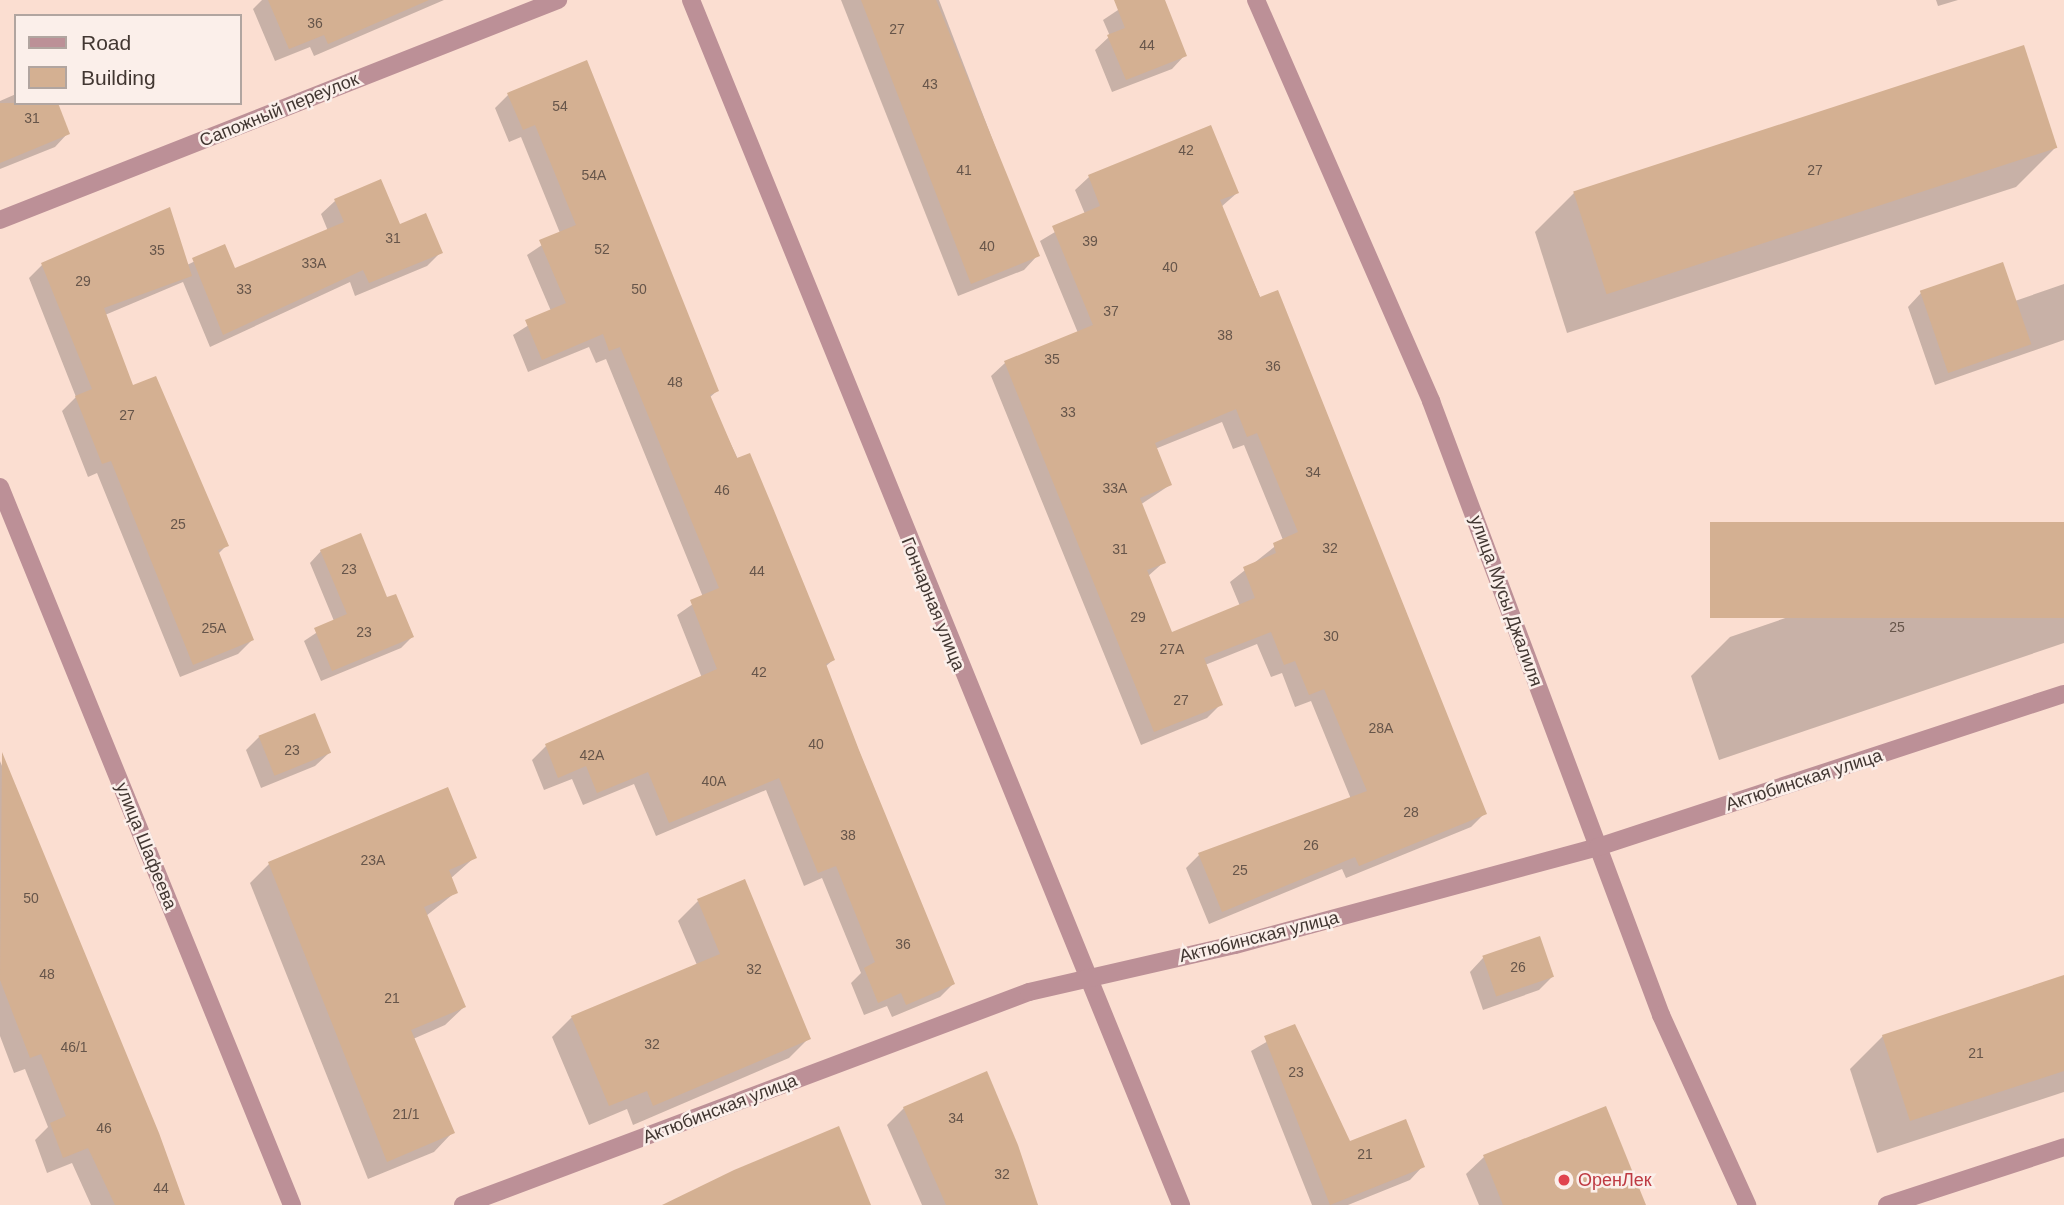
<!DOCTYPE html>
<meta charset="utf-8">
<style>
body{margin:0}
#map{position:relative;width:2064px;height:1205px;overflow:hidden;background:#fbded1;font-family:Helvetica,sans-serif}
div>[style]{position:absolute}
.shadow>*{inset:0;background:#0003}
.building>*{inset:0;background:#d4b092;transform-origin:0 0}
.minor>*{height:18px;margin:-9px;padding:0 9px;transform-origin:9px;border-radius:9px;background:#bc9097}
.dots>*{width:19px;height:19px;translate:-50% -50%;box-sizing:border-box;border:4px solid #fbefea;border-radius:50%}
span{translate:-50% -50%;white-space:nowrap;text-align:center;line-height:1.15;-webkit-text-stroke:5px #fbefea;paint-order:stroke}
.number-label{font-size:14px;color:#66554a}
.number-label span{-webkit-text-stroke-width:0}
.street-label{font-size:18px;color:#423732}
.health-label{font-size:18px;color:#be3a42}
.left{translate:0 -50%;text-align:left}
.legend{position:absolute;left:14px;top:14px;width:228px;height:91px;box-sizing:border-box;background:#fbefea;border:2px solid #b1a5a0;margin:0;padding:9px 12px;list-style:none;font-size:21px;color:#423732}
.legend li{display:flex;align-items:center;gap:14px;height:35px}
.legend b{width:35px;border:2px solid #b1a5a0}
</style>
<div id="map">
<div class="shadow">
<i style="clip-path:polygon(262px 0,444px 0,314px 56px,310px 47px,275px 61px,253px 9px)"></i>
<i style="clip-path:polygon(841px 0,939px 0,1037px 256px,1024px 270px,958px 296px)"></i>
<i style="clip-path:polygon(1133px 0,1163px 0,1185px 55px,1172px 69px,1112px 92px,1095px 50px,1110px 36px,1103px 20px)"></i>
<i style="clip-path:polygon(1936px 0,1958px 0,1938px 6px)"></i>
<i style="clip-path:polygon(586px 63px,717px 391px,709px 398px,833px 660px,825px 667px,953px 984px,940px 997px,892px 1017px,887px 1006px,864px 1015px,851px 983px,861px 973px,822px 878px,804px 886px,766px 790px,656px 836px,634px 784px,583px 805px,572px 779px,544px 790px,532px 760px,546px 746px,702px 678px,677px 615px,703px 597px,606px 359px,596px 363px,589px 347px,528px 372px,513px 335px,551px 311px,527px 255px,560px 233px,521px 137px,509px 142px,495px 108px,508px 95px)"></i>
<i style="clip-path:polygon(16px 94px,16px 103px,68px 133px,55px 147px,0 169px,0 101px)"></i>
<i style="clip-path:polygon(evenodd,1210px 127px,1237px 193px,1221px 207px,1484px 814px,1471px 827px,1346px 878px,1342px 869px,1209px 924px,1186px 868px,1199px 855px,1351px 799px,1311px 701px,1295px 707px,1282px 673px,1271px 677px,1257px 644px,1205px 665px,1221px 704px,1207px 718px,1141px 745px,991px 376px,1005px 363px,1078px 333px,1040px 241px,1085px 214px,1075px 190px,1089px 177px,1210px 127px,1222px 422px,1233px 449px,1244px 445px,1283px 540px,1230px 582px,1240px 606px,1171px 634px,1147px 577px,1164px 562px,1140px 505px,1170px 485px,1155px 449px,1222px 422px)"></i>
<i style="clip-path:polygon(2055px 148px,2016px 187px,1567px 333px,1535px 232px,1574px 193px)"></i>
<i style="clip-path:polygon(335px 201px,399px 226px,441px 252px,427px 266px,355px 296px,350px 282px,210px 347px,183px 282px,105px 315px,132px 387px,227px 545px,218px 554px,252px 640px,238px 654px,180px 677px,97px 473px,88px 477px,62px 411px,76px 397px,29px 278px,42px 265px,187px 265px,224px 247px,234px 270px,328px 231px,321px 214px)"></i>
<i style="clip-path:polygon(2064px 284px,2064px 340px,1935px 385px,1908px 307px,1921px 293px,2015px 301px)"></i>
<i style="clip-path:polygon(2064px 523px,2064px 643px,1719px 760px,1691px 676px,1730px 637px)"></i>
<i style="clip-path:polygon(321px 551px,386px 600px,412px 637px,401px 648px,321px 681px,304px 641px,334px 621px,310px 563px)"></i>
<i style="clip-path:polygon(259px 737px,329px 753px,315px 766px,261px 788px,246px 750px)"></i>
<i style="clip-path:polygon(0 761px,183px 1205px,91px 1205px,72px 1163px,47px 1173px,35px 1140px,48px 1127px,25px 1069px,14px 1073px,0 1036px)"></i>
<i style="clip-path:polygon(475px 857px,450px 879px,456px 892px,426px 916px,464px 1007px,445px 1025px,413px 1039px,452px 1133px,434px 1152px,368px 1179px,250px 883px,269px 864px)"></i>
<i style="clip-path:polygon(698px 901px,809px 1038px,789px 1058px,633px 1125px,627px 1109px,589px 1125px,552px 1037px,572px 1017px,697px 965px,678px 921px)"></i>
<i style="clip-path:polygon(1483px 958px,1552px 977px,1539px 990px,1483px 1010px,1470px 972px)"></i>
<i style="clip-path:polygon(2064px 977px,2064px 1092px,1877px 1153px,1850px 1069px,1883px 1036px)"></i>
<i style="clip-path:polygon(1294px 1026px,1349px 1143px,1423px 1166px,1410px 1180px,1348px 1205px,1312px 1205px,1251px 1051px)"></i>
<i style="clip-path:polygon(904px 1108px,1038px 1205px,922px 1205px,887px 1125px)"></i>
<i style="clip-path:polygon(1484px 1157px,1644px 1205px,1479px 1205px,1466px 1174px)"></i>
</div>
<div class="building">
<i style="clip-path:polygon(268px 0,429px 0,328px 44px,324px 35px,289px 49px)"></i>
<i style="clip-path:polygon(861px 0,936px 0,1040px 256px,971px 284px)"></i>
<i style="clip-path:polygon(1114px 0,1165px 0,1187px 56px,1126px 80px,1107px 35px,1125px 28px)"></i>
<i style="left:2024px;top:45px;width:108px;height:474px;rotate:72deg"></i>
<i style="clip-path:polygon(587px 60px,719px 391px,710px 395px,737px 458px,750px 453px,773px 508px,835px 660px,826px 664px,859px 750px,955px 984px,906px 1005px,901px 993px,878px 1003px,864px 968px,875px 962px,836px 866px,818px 873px,779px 778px,669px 823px,648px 772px,597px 793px,586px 766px,558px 778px,545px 744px,717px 669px,690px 600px,719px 588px,620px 347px,609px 351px,603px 334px,542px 360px,525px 320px,566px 303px,539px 240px,576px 225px,535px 125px,523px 130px,507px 93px)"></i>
<i style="clip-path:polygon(0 103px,58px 103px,70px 134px,0 163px)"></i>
<i style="clip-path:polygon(evenodd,1211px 125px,1239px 193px,1220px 200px,1260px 297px,1278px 290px,1487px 814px,1359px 866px,1355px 857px,1222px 912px,1198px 853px,1367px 791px,1324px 689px,1309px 695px,1295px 661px,1284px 665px,1271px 632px,1204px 658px,1223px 705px,1154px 732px,1004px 361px,1093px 325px,1052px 226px,1100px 206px,1088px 175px,1211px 125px,1236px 409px,1247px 437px,1257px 433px,1298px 532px,1273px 543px,1276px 553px,1243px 567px,1255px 598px,1172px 632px,1147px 570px,1166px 563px,1140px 498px,1172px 485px,1155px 443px,1236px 409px)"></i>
<i style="clip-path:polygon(381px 179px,400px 224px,426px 213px,443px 253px,369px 283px,363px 270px,223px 335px,192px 258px,225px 244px,235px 268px,344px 222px,334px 199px)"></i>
<i style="clip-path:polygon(170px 207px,192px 276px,104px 308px,133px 385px,156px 376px,229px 546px,218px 550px,254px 640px,193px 665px,111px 461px,102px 464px,75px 396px,92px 389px,41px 263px)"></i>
<i style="left:2003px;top:262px;width:87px;height:88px;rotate:71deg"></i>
<i style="left:2064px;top:522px;width:96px;height:354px;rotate:90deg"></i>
<i style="clip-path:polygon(361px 533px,387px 597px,396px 594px,414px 637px,332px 671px,314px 628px,347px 614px,320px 550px)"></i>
<i style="left:315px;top:713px;width:43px;height:61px;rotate:68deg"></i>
<i style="clip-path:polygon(2px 752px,159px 1133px,185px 1205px,115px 1205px,88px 1148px,63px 1158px,50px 1123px,66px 1116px,41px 1054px,30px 1058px,0 980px)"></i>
<i style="clip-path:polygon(448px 787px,477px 858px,449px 870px,458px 893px,424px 907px,466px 1007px,411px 1030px,455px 1133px,387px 1162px,268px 862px)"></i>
<i style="clip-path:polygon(745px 879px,811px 1039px,653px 1106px,647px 1091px,609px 1106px,571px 1016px,720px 954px,697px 899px)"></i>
<i style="left:1540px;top:936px;width:43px;height:61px;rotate:71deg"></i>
<i style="clip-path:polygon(2064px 975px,2064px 1071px,1910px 1121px,1882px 1035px)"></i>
<i style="clip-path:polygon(1295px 1024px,1350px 1141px,1406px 1119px,1425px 1167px,1330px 1205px,1264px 1036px)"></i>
<i style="clip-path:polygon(987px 1071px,1018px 1145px,1038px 1205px,946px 1205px,903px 1107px)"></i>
<i style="clip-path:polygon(1606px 1106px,1646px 1205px,1503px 1205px,1483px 1155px)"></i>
<i style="clip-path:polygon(839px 1126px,871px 1205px,662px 1205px,734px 1170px)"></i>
</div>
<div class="minor">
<i style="left:691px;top:0;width:1301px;rotate:67.87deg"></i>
<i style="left:1256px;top:0;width:438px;rotate:66.4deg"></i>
<i style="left:1431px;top:401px;width:656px;rotate:69.46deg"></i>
<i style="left:1661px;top:1015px;width:209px;rotate:65.6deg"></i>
<i style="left:0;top:220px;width:600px;rotate:-21.52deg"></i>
<i style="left:0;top:487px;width:775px;rotate:67.87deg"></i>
<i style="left:463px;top:1205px;width:605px;rotate:-20.62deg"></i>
<i style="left:1029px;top:992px;width:211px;rotate:-12.9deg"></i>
<i style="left:1235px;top:945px;width:376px;rotate:-15.1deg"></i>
<i style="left:1598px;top:847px;width:490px;rotate:-18.2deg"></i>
<i style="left:1887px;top:1205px;width:186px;rotate:-18.1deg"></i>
</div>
<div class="dots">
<i style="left:1564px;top:1180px;background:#e0444e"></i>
</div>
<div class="number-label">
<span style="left:315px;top:23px">36</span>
<span style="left:897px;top:29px">27</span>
<span style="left:1147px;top:45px">44</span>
<span style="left:930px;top:84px">43</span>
<span style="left:560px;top:106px">54</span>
<span style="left:32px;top:118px">31</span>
<span style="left:1186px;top:150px">42</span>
<span style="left:964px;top:170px">41</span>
<span style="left:1815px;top:170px">27</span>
<span style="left:594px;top:175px">54А</span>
<span style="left:393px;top:238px">31</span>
<span style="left:1090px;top:241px">39</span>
<span style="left:987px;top:246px">40</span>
<span style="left:602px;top:249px">52</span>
<span style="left:157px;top:250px">35</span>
<span style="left:314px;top:263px">33А</span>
<span style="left:1170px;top:267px">40</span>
<span style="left:83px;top:281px">29</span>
<span style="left:244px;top:289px">33</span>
<span style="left:639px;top:289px">50</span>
<span style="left:1111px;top:311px">37</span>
<span style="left:1225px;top:335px">38</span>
<span style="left:1052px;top:359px">35</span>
<span style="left:1273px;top:366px">36</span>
<span style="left:675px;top:382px">48</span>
<span style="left:1068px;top:412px">33</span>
<span style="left:127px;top:415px">27</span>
<span style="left:1313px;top:472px">34</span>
<span style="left:1115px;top:488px">33А</span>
<span style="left:722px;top:490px">46</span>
<span style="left:178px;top:524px">25</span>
<span style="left:1330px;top:548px">32</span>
<span style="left:1120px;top:549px">31</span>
<span style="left:349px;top:569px">23</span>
<span style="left:757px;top:571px">44</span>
<span style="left:1138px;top:617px">29</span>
<span style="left:1897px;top:627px">25</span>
<span style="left:214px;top:628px">25А</span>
<span style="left:364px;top:632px">23</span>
<span style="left:1331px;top:636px">30</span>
<span style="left:1172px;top:649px">27А</span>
<span style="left:759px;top:672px">42</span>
<span style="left:1181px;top:700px">27</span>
<span style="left:1381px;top:728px">28А</span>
<span style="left:816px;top:744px">40</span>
<span style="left:292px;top:750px">23</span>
<span style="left:592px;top:755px">42А</span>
<span style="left:714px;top:781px">40А</span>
<span style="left:1411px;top:812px">28</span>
<span style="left:848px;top:835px">38</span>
<span style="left:1311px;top:845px">26</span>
<span style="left:373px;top:860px">23А</span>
<span style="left:1240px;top:870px">25</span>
<span style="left:31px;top:898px">50</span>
<span style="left:903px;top:944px">36</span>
<span style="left:1518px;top:967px">26</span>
<span style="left:754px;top:969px">32</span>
<span style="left:47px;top:974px">48</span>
<span style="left:392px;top:998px">21</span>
<span style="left:652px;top:1044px">32</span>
<span style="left:74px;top:1047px">46/1</span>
<span style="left:1976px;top:1053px">21</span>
<span style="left:1296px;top:1072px">23</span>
<span style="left:406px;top:1114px">21/1</span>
<span style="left:956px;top:1118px">34</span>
<span style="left:104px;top:1128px">46</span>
<span style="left:1365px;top:1154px">21</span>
<span style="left:1002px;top:1174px">32</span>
<span style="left:161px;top:1188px">44</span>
</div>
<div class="street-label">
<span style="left:279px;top:110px;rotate:-22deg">Сапожный переулок</span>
<span style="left:1506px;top:601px;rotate:70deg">улица Мусы Джалиля</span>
<span style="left:933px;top:604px;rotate:68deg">Гончарная улица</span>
<span style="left:1804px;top:780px;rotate:-18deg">Актюбинская улица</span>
<span style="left:146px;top:846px;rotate:68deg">улица Шафеева</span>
<span style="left:1259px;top:937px;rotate:-14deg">Актюбинская улица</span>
<span style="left:720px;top:1109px;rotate:-21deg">Актюбинская улица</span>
</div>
<div class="health-label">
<span class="left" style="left:1578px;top:1180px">ОренЛек</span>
</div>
<ul class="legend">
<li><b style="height:9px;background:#bc9097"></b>Road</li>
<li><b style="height:19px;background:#d4b092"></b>Building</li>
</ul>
</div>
